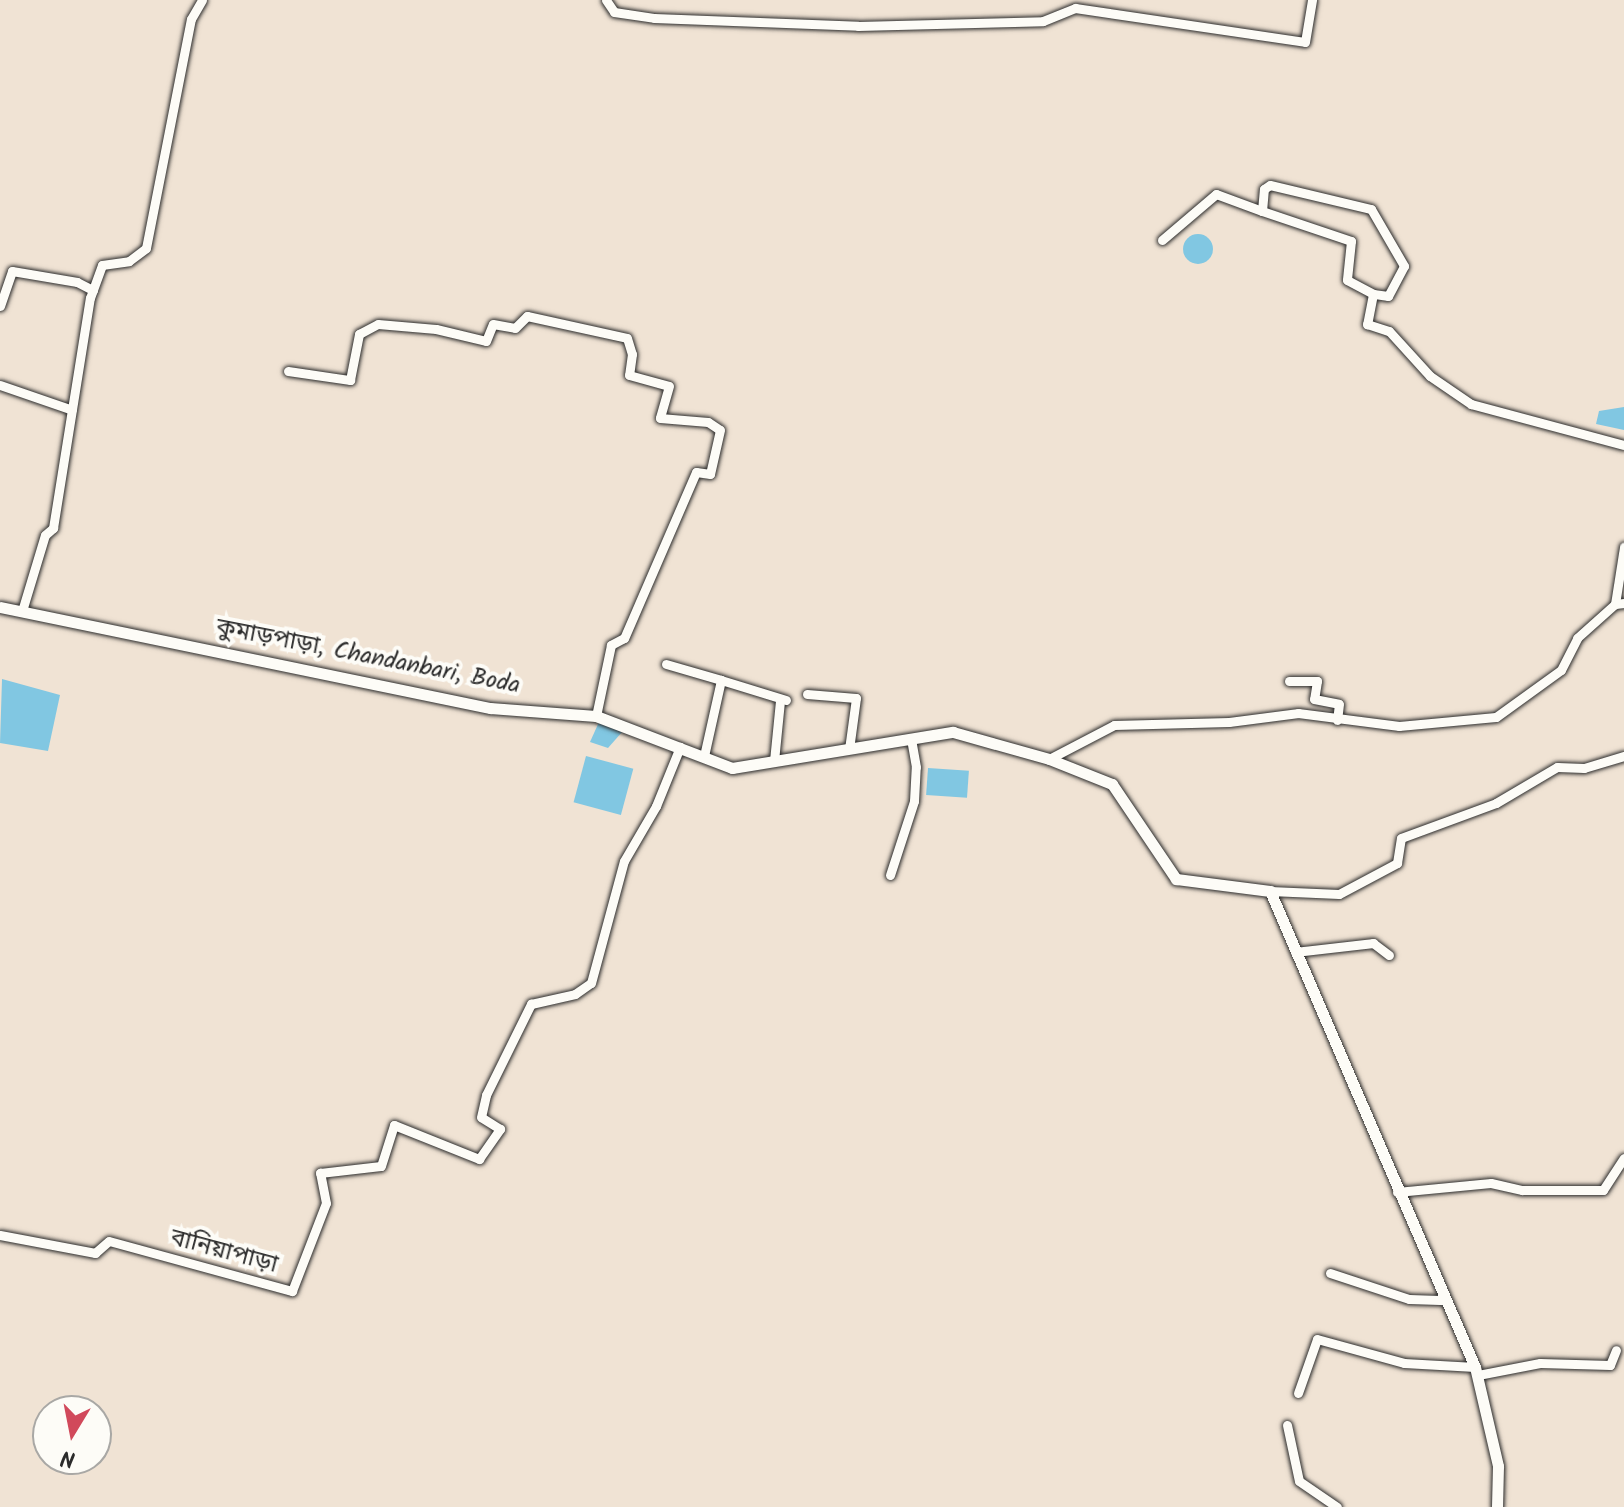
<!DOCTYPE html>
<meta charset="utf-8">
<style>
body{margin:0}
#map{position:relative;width:1624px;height:1507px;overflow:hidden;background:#f0e3d4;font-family:Kalam,"Noto Sans Bengali",sans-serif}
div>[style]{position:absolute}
.water>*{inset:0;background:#81c7e2;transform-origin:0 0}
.round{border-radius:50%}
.roads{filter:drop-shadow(0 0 2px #2b2b2b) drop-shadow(0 0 2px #2b2b2b)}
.minor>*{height:9px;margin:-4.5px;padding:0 4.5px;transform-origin:4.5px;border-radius:4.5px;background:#fdfcf7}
.tertiary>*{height:11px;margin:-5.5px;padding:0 5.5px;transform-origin:5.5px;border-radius:5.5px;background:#fdfcf7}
span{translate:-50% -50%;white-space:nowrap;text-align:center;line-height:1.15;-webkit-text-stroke:8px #fdfcf7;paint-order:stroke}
.street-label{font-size:24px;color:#2b2b2b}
.north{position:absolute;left:32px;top:1395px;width:80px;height:80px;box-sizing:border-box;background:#fdfcf7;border:2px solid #a9a8a5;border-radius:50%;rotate:190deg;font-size:22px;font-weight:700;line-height:32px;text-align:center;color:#2b2b2b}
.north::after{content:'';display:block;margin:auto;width:28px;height:36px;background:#d1495b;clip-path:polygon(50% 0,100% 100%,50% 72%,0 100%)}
</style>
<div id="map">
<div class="water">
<i class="round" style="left:1183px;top:234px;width:30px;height:30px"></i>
<i style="clip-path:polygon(1624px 407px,1624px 430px,1596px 424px,1599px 411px)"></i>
<i style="clip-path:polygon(2px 679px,60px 695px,48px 751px,0 743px)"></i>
<i style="clip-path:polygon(599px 722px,623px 731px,608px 748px,590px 742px)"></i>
<i style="left:586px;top:756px;width:49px;height:48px;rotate:15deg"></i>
<i style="left:928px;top:768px;width:41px;height:27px;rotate:4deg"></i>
</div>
<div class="roads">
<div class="minor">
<i style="left:606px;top:0;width:14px;rotate:56deg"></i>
<i style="left:614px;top:12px;width:40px;rotate:8.5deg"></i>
<i style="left:654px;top:18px;width:204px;rotate:2.2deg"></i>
<i style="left:858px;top:26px;width:185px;rotate:-1.5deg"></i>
<i style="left:1043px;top:21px;width:35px;rotate:-22deg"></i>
<i style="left:1075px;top:8px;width:232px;rotate:8.4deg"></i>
<i style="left:1305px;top:42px;width:43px;rotate:-80.5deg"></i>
<i style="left:1262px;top:211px;width:94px;rotate:18.6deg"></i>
<i style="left:1351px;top:241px;width:39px;rotate:96deg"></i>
<i style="left:1347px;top:280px;width:30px;rotate:28deg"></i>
<i style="left:1162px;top:240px;width:71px;rotate:-40.4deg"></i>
<i style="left:1216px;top:194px;width:49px;rotate:20.3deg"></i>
<i style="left:1262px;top:211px;width:22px;rotate:-85deg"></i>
<i style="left:1264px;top:189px;width:7px;rotate:-34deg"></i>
<i style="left:1270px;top:185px;width:104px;rotate:13.4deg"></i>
<i style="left:1371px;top:209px;width:66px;rotate:59.9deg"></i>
<i style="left:1404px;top:266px;width:34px;rotate:118deg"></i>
<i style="left:1388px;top:296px;width:15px;rotate:-172deg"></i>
<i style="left:1373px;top:294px;width:31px;rotate:101deg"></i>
<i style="left:1367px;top:324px;width:23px;rotate:18deg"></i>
<i style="left:1389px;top:331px;width:61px;rotate:47.7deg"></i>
<i style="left:1430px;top:376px;width:50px;rotate:34.3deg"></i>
<i style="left:1471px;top:404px;width:158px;rotate:15deg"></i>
<i style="left:0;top:306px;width:37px;rotate:-71deg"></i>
<i style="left:12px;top:271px;width:66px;rotate:9.6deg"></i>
<i style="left:77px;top:282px;width:18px;rotate:27deg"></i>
<i style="left:288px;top:371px;width:63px;rotate:8.3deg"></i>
<i style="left:350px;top:380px;width:47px;rotate:-78.9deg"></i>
<i style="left:359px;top:334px;width:21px;rotate:-28deg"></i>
<i style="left:378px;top:324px;width:58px;rotate:4.9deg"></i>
<i style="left:436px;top:329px;width:51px;rotate:13.5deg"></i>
<i style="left:486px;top:341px;width:18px;rotate:-68deg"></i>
<i style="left:493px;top:324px;width:22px;rotate:10deg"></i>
<i style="left:515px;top:328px;width:17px;rotate:-45deg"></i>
<i style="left:527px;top:316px;width:102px;rotate:12.4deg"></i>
<i style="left:627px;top:338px;width:17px;rotate:73deg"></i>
<i style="left:632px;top:354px;width:21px;rotate:98deg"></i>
<i style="left:629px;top:375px;width:41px;rotate:15.4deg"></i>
<i style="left:669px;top:386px;width:33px;rotate:106deg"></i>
<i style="left:660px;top:418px;width:48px;rotate:4.8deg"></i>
<i style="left:708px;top:422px;width:14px;rotate:34deg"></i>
<i style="left:720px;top:430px;width:45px;rotate:102.8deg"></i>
<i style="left:710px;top:474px;width:14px;rotate:-172deg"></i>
<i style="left:696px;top:472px;width:181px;rotate:113.4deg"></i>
<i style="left:624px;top:638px;width:15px;rotate:152deg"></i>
<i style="left:611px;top:645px;width:73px;rotate:101.9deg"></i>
<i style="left:0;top:385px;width:76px;rotate:19.1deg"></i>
<i style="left:1615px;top:604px;width:58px;rotate:-81deg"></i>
<i style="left:22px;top:611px;width:79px;rotate:-73.2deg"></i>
<i style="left:45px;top:535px;width:11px;rotate:-41deg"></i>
<i style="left:53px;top:528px;width:233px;rotate:-80.9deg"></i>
<i style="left:90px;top:298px;width:35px;rotate:-70deg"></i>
<i style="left:102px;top:265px;width:27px;rotate:-8deg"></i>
<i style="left:129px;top:261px;width:21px;rotate:-37deg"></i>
<i style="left:146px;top:248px;width:233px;rotate:-78.9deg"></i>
<i style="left:191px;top:19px;width:22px;rotate:-60deg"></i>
<i style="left:666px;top:664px;width:57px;rotate:16.2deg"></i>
<i style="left:1289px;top:681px;width:28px"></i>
<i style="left:1317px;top:681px;width:18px;rotate:99deg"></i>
<i style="left:1314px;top:699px;width:25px;rotate:11deg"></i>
<i style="left:1339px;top:704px;width:16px;rotate:97deg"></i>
<i style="left:807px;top:694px;width:49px;rotate:4.7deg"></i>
<i style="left:856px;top:698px;width:51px;rotate:97.8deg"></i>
<i style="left:704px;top:756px;width:78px;rotate:-77.4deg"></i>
<i style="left:721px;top:680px;width:68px;rotate:17.1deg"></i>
<i style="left:1049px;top:759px;width:73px;rotate:-27.6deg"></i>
<i style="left:1114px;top:725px;width:115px;rotate:-1.5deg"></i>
<i style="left:1229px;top:722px;width:70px;rotate:-7.4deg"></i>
<i style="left:1298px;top:713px;width:102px;rotate:7.3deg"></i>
<i style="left:1399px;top:726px;width:97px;rotate:-5.3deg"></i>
<i style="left:1496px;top:717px;width:80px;rotate:-35.9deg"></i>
<i style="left:1561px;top:670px;width:36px;rotate:-63deg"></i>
<i style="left:1577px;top:638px;width:51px;rotate:-41.8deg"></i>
<i style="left:1615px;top:604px;width:9px;rotate:-6deg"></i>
<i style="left:774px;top:761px;width:60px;rotate:-84.3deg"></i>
<i style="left:890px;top:875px;width:78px;rotate:-72deg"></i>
<i style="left:914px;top:801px;width:34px;rotate:-87deg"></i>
<i style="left:916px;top:767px;width:28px;rotate:-100deg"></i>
<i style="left:1270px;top:891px;width:69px;rotate:2.5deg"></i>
<i style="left:1339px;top:894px;width:66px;rotate:-28.1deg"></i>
<i style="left:1397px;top:863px;width:25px;rotate:-81deg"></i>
<i style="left:1401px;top:838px;width:101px;rotate:-20.2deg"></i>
<i style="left:1496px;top:803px;width:71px;rotate:-30.5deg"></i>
<i style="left:1557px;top:767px;width:27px;rotate:2deg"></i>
<i style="left:1584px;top:768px;width:42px;rotate:-16.7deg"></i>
<i style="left:1295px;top:952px;width:79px;rotate:-6.6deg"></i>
<i style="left:1373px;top:943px;width:20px;rotate:37deg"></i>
<i style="left:1397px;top:1192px;width:94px;rotate:-5.5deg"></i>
<i style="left:1491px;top:1183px;width:32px;rotate:13deg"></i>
<i style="left:1522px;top:1190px;width:81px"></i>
<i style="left:1603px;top:1190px;width:38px;rotate:-57deg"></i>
<i style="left:0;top:1235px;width:97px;rotate:10.7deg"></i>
<i style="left:95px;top:1253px;width:18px;rotate:-41deg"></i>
<i style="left:109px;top:1241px;width:190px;rotate:15.3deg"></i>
<i style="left:292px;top:1291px;width:94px;rotate:-68.9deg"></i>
<i style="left:326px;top:1203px;width:31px;rotate:-101deg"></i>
<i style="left:320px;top:1173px;width:61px;rotate:-6.5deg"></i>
<i style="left:381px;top:1166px;width:43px;rotate:-72.4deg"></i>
<i style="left:394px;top:1125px;width:92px;rotate:21.8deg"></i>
<i style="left:479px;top:1159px;width:37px;rotate:-55deg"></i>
<i style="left:500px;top:1129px;width:22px;rotate:-148deg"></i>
<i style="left:481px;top:1117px;width:23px;rotate:-77deg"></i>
<i style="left:486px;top:1095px;width:102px;rotate:-63.7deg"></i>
<i style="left:531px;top:1004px;width:45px;rotate:-12.8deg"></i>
<i style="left:575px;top:994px;width:19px;rotate:-35deg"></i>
<i style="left:591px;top:983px;width:126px;rotate:-74.9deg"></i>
<i style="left:624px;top:861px;width:64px;rotate:-59.8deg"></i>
<i style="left:656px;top:806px;width:64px;rotate:-67.9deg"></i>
<i style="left:1330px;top:1273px;width:83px;rotate:18.2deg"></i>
<i style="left:1409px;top:1299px;width:38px;rotate:2deg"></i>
<i style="left:1478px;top:1375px;width:63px;rotate:-11deg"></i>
<i style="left:1540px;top:1363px;width:70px;rotate:1.6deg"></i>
<i style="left:1610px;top:1365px;width:16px;rotate:-68deg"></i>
<i style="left:1298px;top:1393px;width:57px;rotate:-70.6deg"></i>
<i style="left:1317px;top:1339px;width:90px;rotate:15.4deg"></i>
<i style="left:1404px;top:1363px;width:71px;rotate:3.2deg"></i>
<i style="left:1287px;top:1425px;width:57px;rotate:77.9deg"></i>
<i style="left:1299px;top:1481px;width:46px;rotate:34.4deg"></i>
</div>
<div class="tertiary">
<i style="left:0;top:607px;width:500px;rotate:11.65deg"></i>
<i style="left:490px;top:708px;width:106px;rotate:4.3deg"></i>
<i style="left:596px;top:716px;width:146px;rotate:20.9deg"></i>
<i style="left:732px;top:768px;width:224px;rotate:-9.3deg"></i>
<i style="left:953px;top:732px;width:100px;rotate:15.7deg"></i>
<i style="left:1049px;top:759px;width:68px;rotate:21.6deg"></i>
<i style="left:1112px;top:784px;width:115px;rotate:56deg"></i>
<i style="left:1176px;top:879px;width:95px;rotate:7.3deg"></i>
<i style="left:1270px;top:891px;width:518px;rotate:66.7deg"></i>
<i style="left:1475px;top:1367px;width:102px;rotate:76.9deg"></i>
<i style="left:1498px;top:1466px;width:41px;rotate:91.4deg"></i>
</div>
</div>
<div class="street-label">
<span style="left:368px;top:657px;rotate:11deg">কুমাড়পাড়া, Chandanbari, Boda</span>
<span style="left:224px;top:1252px;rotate:15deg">বানিয়াপাড়া</span>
</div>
<div class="north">N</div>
</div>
